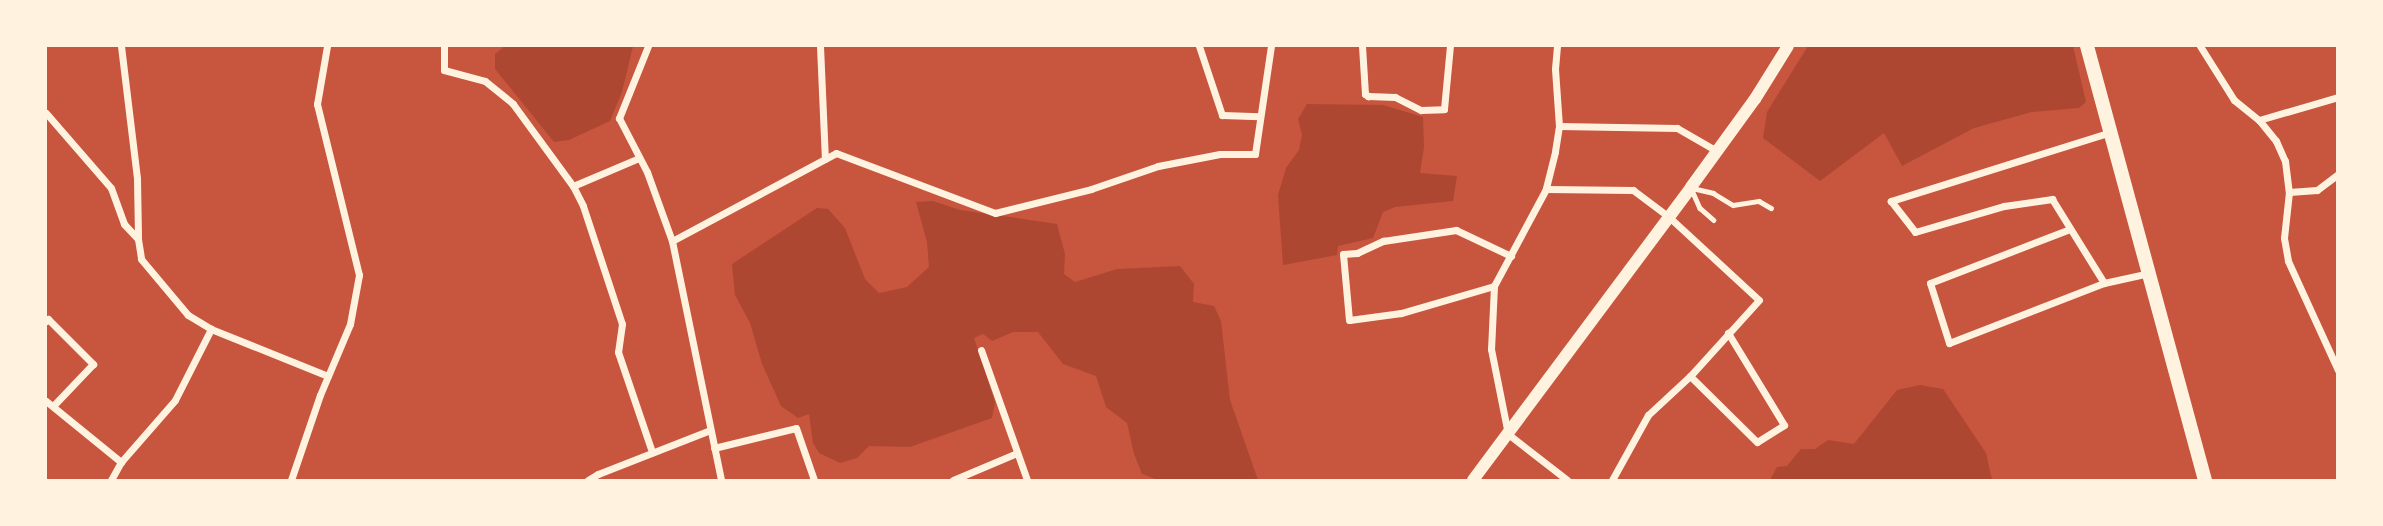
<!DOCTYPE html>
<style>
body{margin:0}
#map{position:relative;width:2383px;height:526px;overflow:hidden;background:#c8553d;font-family:Cabin,sans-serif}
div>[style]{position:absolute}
.green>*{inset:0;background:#ae4732}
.service>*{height:4.5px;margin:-2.25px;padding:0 2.25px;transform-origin:2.25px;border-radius:2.25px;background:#fff3e0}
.minor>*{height:7px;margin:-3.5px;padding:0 3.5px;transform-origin:3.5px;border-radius:3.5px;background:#fff3e0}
.tertiary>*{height:12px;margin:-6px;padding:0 6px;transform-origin:6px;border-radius:6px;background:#fff3e0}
.secondary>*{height:14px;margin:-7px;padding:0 7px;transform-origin:7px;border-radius:7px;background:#fff3e0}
span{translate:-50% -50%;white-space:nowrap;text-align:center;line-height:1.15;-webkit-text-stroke:7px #fff3e0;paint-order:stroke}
.frame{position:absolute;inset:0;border:47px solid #fff3e0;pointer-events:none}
</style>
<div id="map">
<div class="green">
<i style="clip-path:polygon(505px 46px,633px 46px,622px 92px,610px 121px,569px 140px,554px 142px,495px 69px,495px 54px)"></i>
<i style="clip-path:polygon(1808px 46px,2073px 46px,2086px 102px,2079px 108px,2032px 112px,1974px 128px,1902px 166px,1884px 133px,1820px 181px,1763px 138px,1767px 112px)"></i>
<i style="clip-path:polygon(1307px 104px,1383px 105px,1423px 117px,1424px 147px,1420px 173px,1457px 176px,1453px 201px,1395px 207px,1383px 212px,1373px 238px,1338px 246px,1337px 255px,1283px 265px,1278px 195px,1286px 168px,1299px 150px,1302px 135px,1298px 119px)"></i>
<i style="clip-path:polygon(933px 201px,960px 210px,1057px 224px,1065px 254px,1064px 274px,1075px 282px,1117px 269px,1180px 266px,1194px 284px,1193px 302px,1214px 306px,1221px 321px,1230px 400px,1258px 480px,1158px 480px,1142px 474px,1134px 454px,1127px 423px,1106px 407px,1096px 376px,1063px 364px,1038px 332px,1013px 332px,992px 341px,983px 334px,974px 338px,995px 402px,992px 418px,910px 447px,869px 446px,857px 458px,840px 463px,819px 453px,813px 443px,809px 414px,798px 418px,781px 406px,762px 364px,750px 323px,735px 295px,732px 264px,817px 208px,828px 209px,845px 228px,865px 279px,879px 293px,907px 287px,929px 267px,927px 242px,916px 202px)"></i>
<i style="clip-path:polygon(1920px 385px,1943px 389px,1986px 453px,1992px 480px,1758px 480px,1770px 480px,1777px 467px,1787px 466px,1801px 449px,1815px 449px,1828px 440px,1854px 444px,1897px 390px)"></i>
</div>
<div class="service">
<i style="left:1691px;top:188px;width:22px;rotate:66deg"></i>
<i style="left:1700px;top:208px;width:18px;rotate:41deg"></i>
<i style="left:1692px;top:188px;width:22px;rotate:13deg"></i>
<i style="left:1713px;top:193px;width:23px;rotate:31deg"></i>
<i style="left:1733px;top:205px;width:26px;rotate:-9deg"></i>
<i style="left:1759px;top:201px;width:14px;rotate:30deg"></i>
</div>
<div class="minor">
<i style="left:121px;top:46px;width:134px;rotate:83.1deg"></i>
<i style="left:137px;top:179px;width:60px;rotate:89deg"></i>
<i style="left:138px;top:239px;width:20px;rotate:81deg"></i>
<i style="left:141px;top:259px;width:73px;rotate:50deg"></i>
<i style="left:188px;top:315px;width:27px;rotate:31deg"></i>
<i style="left:211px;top:329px;width:126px;rotate:21.9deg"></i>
<i style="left:444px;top:46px;width:24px;rotate:90deg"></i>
<i style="left:444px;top:70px;width:42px;rotate:15deg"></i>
<i style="left:485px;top:81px;width:36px;rotate:39deg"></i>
<i style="left:513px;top:104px;width:102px;rotate:53.8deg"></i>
<i style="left:573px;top:186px;width:22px;rotate:63deg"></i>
<i style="left:583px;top:206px;width:124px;rotate:71.7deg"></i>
<i style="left:622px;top:324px;width:28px;rotate:98deg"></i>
<i style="left:618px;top:352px;width:106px;rotate:71.2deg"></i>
<i style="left:648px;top:46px;width:78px;rotate:111.9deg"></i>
<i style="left:619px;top:118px;width:61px;rotate:62.6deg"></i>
<i style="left:647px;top:172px;width:73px;rotate:70.1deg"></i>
<i style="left:672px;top:241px;width:244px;rotate:78.4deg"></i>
<i style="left:820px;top:46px;width:113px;rotate:87.5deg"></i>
<i style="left:1199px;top:46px;width:73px;rotate:71.6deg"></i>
<i style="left:1222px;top:115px;width:37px;rotate:2deg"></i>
<i style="left:1362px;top:46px;width:48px;rotate:86.4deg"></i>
<i style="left:1365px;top:94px;width:4px;rotate:34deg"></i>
<i style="left:1368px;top:96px;width:27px;rotate:2deg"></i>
<i style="left:1395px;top:97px;width:29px;rotate:27deg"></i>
<i style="left:1421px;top:110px;width:23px;rotate:-2deg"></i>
<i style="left:1444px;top:109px;width:63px;rotate:-84.6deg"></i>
<i style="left:1557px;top:46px;width:23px;rotate:95deg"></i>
<i style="left:1555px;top:69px;width:57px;rotate:86deg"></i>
<i style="left:1559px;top:126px;width:26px;rotate:99deg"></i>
<i style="left:1555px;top:152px;width:38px;rotate:104deg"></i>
<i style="left:1546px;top:189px;width:110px;rotate:118.2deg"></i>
<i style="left:1494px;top:286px;width:63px;rotate:92.7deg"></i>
<i style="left:1491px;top:349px;width:87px;rotate:78.7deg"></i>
<i style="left:1508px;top:434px;width:75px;rotate:37.9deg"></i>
<i style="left:2200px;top:46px;width:64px;rotate:57.8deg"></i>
<i style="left:2234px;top:100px;width:32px;rotate:39deg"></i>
<i style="left:2259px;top:120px;width:27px;rotate:51deg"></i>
<i style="left:2276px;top:141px;width:22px;rotate:66deg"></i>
<i style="left:2285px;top:161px;width:31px;rotate:83deg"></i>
<i style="left:2289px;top:192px;width:46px;rotate:96.2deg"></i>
<i style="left:2284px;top:238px;width:23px;rotate:80deg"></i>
<i style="left:2288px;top:261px;width:120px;rotate:65.4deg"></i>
<i style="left:46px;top:113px;width:99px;rotate:49.1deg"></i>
<i style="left:111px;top:188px;width:38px;rotate:70deg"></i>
<i style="left:124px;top:224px;width:19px;rotate:47deg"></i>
<i style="left:2259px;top:120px;width:82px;rotate:-16.2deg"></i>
<i style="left:1559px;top:126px;width:118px;rotate:1deg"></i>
<i style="left:1677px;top:128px;width:46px;rotate:29.9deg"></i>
<i style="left:2111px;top:132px;width:231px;rotate:162.6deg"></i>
<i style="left:1891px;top:201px;width:39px;rotate:52deg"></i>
<i style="left:1915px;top:232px;width:93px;rotate:-16.3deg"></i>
<i style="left:2004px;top:206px;width:49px;rotate:-8.3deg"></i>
<i style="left:2052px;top:199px;width:99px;rotate:58.2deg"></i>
<i style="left:2104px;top:283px;width:46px;rotate:-12.5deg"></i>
<i style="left:573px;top:186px;width:72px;rotate:-23deg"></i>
<i style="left:1546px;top:189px;width:87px;rotate:0.7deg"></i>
<i style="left:1633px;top:190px;width:45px;rotate:36.9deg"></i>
<i style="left:1669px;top:217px;width:122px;rotate:42.7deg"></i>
<i style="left:1759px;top:300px;width:103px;rotate:132.2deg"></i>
<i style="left:1690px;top:376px;width:57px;rotate:137.1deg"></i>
<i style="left:1648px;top:415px;width:74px;rotate:119deg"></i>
<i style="left:2289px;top:192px;width:28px;rotate:-4deg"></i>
<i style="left:2317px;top:190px;width:26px;rotate:-37deg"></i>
<i style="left:2070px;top:229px;width:150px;rotate:158.9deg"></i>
<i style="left:1930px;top:283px;width:63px;rotate:72.4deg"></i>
<i style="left:1949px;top:343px;width:166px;rotate:-21.2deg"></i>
<i style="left:672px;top:241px;width:186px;rotate:-28.2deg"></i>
<i style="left:836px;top:153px;width:170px;rotate:20.7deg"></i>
<i style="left:995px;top:213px;width:99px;rotate:-14deg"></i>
<i style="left:1091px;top:189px;width:71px;rotate:-18.9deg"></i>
<i style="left:1158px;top:166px;width:63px;rotate:-11deg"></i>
<i style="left:1220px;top:154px;width:35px"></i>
<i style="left:1255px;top:154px;width:109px;rotate:-81.6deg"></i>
<i style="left:1494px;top:286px;width:97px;rotate:163.8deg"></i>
<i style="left:1401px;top:313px;width:52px;rotate:172.3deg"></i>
<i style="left:1349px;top:320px;width:66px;rotate:-95.2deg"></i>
<i style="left:1343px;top:254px;width:14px;rotate:-4deg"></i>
<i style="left:1357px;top:253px;width:29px;rotate:-25deg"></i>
<i style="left:1383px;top:241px;width:74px;rotate:-8.6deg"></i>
<i style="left:1456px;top:230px;width:61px;rotate:25.3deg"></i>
<i style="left:46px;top:321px;width:3px;rotate:-45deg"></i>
<i style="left:48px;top:319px;width:64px;rotate:45deg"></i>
<i style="left:93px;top:364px;width:58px;rotate:133.6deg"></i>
<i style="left:981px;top:350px;width:138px;rotate:70.5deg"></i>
<i style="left:1690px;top:376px;width:94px;rotate:44.6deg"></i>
<i style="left:1757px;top:442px;width:32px;rotate:-32deg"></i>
<i style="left:1784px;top:425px;width:108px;rotate:-121.3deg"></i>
<i style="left:46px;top:401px;width:97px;rotate:39.1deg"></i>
<i style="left:714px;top:448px;width:84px;rotate:-13.7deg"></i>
<i style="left:796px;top:428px;width:55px;rotate:70.9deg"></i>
<i style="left:111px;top:480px;width:21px;rotate:-61deg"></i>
<i style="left:121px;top:462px;width:82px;rotate:-48.9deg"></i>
<i style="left:175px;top:400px;width:80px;rotate:-63.1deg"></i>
<i style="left:291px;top:480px;width:90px;rotate:-71.2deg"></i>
<i style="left:320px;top:395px;width:77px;rotate:-67.1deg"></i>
<i style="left:350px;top:324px;width:50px;rotate:-79.6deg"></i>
<i style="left:359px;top:275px;width:176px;rotate:-103.8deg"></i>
<i style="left:317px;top:104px;width:59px;rotate:-80.2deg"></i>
<i style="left:588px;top:480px;width:12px;rotate:-31deg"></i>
<i style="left:598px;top:474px;width:120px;rotate:-21.4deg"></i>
<i style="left:953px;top:480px;width:69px;rotate:-22.9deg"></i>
</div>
<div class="tertiary">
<i style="left:1473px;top:480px;width:365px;rotate:-53.3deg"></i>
<i style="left:1691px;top:187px;width:109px;rotate:-54deg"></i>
<i style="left:1755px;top:99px;width:62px;rotate:-58.1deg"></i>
</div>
<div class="secondary">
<i style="left:2087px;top:46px;width:450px;rotate:74.8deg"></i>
</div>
<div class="frame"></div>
</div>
